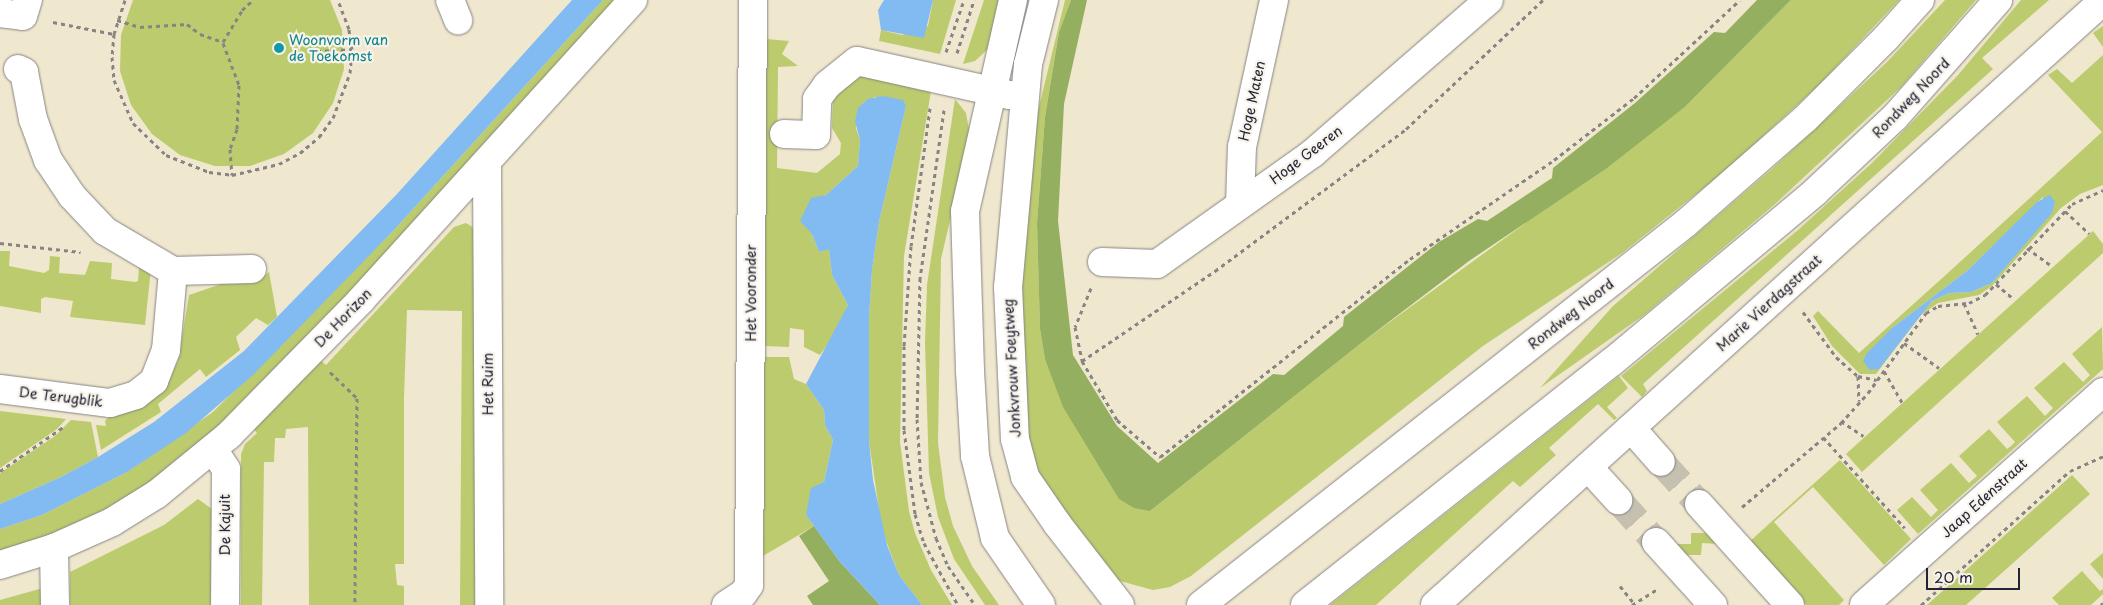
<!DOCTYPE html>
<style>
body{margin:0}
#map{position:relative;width:2103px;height:605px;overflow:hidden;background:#efe7ce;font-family:"Playpen Sans",sans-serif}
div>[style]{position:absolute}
.green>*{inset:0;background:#bccb6d}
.forest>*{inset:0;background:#95af60}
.water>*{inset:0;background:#82baf2}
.minor-tunnel>*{height:28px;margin-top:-14px;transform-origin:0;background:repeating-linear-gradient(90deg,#c6c0b1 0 28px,transparent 0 42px)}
.path>*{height:3px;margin-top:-1.5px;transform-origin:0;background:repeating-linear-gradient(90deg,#888484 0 4px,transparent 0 8px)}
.roads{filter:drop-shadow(0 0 1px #888484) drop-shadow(0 0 1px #888484)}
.minor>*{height:28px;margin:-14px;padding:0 14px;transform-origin:14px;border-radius:14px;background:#fff}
.major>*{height:28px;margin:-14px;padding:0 14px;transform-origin:14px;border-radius:14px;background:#fff}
.dots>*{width:14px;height:14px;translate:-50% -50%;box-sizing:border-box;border:2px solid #f7f3e8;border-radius:50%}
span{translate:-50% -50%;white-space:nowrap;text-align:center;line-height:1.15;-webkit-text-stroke:4.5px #f7f3e8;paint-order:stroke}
.culture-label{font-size:14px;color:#0d838f}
.left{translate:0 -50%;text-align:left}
.street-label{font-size:14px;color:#22223b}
.scale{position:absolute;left:1926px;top:568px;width:94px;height:22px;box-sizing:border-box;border:2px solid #22223b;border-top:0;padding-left:6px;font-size:15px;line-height:18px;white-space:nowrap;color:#22223b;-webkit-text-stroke:4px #f7f3e8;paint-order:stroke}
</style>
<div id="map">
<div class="green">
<i style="clip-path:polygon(133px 0,330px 0,342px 30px,344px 69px,333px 103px,313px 133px,284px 154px,250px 166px,215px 166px,180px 155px,152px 134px,131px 105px,120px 71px,121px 35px)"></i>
<i style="clip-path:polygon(603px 0,616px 0,376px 268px,229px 419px,141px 491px,70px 529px,0 552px,0 529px,42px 515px,127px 472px,213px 412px,394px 230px)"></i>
<i style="clip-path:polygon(933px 0,956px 0,940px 54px,879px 41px,881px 30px,902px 35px,928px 26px)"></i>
<i style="clip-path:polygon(984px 0,1004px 0,990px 47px,975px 61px,963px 64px)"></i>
<i style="clip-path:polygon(1065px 0,1071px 0,1059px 32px,1045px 117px,1037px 223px,1040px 329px,1045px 359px,1150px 511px,1365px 340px,1686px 106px,1791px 0,1899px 0,1818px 86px,1721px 174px,1622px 253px,1483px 346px,1191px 576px,1170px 587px,1153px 590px,1120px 581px,1109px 573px,1038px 478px,1027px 443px,1020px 288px,1028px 152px)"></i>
<i style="clip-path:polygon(1945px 0,1976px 0,1901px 87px,1775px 204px,1644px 315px,1540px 388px,1613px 306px,1772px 169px,1887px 62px)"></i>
<i style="clip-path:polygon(2021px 0,2049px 0,1982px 58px,1993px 69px,1643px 384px,1647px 391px,1642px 397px,1621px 376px,1798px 230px,1872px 163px,1958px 75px)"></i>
<i style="clip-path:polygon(2103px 26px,2103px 47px,2093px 33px)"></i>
<i style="clip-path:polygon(766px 39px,789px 41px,782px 54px,798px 66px,778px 67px,777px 168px,817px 173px,840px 154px,841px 143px,832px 128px,833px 100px,857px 76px,862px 74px,931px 91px,904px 256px,900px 442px,909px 511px,915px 533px,931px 570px,952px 605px,922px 605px,899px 575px,882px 530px,869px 441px,869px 318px,872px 270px,879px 222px,906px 106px,875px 97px,863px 103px,856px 128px,860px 140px,858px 166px,826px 195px,820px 197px,812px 234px,819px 252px,829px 248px,832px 275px,848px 305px,837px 331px,820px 355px,804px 347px,804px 330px,790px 328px,789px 347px,764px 346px)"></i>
<i style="clip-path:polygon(evenodd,2103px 55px,2103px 185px,2080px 194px,2061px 208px,1993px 285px,1979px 295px,1938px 303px,1921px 315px,1876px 374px,1860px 374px,1832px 346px,1813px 316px,1818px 311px,1859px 353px,1949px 272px,2102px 132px,2048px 75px,2057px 69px,2072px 83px,2103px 55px,2043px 197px,2039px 227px,1992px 283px,1971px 292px,1949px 293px,1932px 301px,1882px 362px,1892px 328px,1968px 270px,2043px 197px)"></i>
<i style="clip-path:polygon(955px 99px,966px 113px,970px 135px,941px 259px,938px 443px,945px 497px,953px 526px,972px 566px,999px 605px,985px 605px,954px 559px,938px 517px,929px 473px,925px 343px,927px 285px)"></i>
<i style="clip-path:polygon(466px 223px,477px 230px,475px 605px,460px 605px,462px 311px,407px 310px,404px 398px,404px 564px,395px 564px,397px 585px,404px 586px,404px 605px,309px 605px,308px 427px,286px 429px,285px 438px,275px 438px,274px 462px,264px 462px,262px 605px,241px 605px,241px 454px,245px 444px,257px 433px,253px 428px,320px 360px,326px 365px,454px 227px)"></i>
<i style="clip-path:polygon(2093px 231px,2103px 244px,2103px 253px,1862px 472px,1846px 454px)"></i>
<i style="clip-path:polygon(0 251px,10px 251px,9px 266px,44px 273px,49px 270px,50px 256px,60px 257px,59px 273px,85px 275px,90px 261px,112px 263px,111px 279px,135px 282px,138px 281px,139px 267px,151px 269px,145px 325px,70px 317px,73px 301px,45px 297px,41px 299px,41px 313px,0 306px)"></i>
<i style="clip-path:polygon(269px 272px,277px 317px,268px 325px,256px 318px,236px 337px,240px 350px,206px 377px,200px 369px,158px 404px,161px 412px,101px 450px,96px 425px,106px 426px,105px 421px,112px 413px,169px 379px,178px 361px,189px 295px,233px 280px,262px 278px)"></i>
<i style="clip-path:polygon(2102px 327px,2103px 369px,1918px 534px,1897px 510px,1912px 497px,1931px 517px,1938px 510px,1920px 490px,1951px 463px,1969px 483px,1977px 476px,1959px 456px,1989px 429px,2007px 449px,2011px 446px,2015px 442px,1997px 422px,2027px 396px,2045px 416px,2053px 408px,2034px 388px,2064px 362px,2083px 382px,2090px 375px,2072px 354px)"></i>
<i style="clip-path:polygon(764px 357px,789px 357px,794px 379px,806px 384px,824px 410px,825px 425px,833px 440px,824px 482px,806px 515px,814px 526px,763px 556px)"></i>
<i style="clip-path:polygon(1619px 376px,1628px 388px,1607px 407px,1617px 418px,1614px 420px,1598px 404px,1549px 448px,1556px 455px,1520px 487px,1513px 481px,1376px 605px,1330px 605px)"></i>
<i style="clip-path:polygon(0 411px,66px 419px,57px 429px,0 468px)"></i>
<i style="clip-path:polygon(71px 420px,91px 422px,98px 457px,61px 477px,0 504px,0 473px,55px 436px)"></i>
<i style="clip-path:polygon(1840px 460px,1911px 539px,1884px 565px,1813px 487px,1774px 522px,1844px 600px,1839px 605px,1806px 605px,1749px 542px)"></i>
<i style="clip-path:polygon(2072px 475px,2090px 494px,1966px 605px,1927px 605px)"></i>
<i style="clip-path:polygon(198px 499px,212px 509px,214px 605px,70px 605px,70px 572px,164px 525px)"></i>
<i style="clip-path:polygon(1691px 533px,1710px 533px,1720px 544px,1702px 543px,1701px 555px,1684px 555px,1674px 544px,1691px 544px)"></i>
<i style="clip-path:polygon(2103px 553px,2103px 579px,2090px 564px)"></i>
<i style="clip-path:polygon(2082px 571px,2100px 591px,2103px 589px,2103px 594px,2091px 605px,2059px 605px,2052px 598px)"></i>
<i style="clip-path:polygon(43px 588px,44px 605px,0 605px,0 600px)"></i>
</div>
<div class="forest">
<i style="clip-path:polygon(1071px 0,1087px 0,1064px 104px,1058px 221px,1073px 355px,1117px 426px,1158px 463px,1273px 374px,1284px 375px,1343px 326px,1344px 317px,1439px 242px,1478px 219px,1487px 221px,1552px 178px,1553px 168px,1635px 103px,1714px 32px,1725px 33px,1757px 0,1791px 0,1686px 106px,1607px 168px,1469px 261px,1365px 340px,1150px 511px,1134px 508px,1119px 499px,1063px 407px,1045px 359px,1040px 329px,1037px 223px,1045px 117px,1059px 32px)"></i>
<i style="clip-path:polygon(814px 526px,840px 562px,880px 605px,813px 605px,807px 596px,829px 581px,799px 536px)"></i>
</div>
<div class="water">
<i style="clip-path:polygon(572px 0,603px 0,394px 230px,253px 375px,186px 433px,127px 472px,42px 515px,0 529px,0 504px,61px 477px,98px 457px,154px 422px,244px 351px,397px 194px)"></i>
<i style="clip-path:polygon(884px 0,933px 0,924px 38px,881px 30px,878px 10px)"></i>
<i style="clip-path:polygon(883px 96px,903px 100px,906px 106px,879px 222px,872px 270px,869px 318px,869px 441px,873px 480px,887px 545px,899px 575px,922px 605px,880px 605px,840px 562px,806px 515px,811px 488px,824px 482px,833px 440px,825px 425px,824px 410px,806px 384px,848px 305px,832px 275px,829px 249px,819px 252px,812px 234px,800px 221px,811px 198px,826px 195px,858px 166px,860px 140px,855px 121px,858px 108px,868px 99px)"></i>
<i style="clip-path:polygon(2050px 195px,2055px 202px,2052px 213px,1992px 283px,1971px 292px,1949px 293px,1932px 301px,1879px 369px,1870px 370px,1863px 361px,1867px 353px,1892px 328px,1968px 270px,2037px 202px)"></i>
</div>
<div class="minor-tunnel">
<i style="left:1661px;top:462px;width:57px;rotate:47.9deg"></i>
<i style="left:1618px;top:500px;width:57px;rotate:47.9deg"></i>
</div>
<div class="path">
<i style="left:125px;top:0;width:36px;rotate:108deg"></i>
<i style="left:114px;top:34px;width:23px;rotate:95deg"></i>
<i style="left:112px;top:57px;width:23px;rotate:85deg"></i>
<i style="left:114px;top:80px;width:47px;rotate:66.2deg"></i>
<i style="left:133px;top:123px;width:46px;rotate:44.1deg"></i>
<i style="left:166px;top:155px;width:46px;rotate:21.6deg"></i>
<i style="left:209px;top:172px;width:23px;rotate:7deg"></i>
<i style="left:232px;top:175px;width:48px;rotate:-13.2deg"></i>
<i style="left:279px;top:164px;width:24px;rotate:-28deg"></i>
<i style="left:300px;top:153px;width:25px;rotate:-40deg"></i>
<i style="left:319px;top:137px;width:24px;rotate:-54deg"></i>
<i style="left:333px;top:118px;width:48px;rotate:-69.3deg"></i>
<i style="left:350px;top:73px;width:24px;rotate:-85deg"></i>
<i style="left:352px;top:49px;width:20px;rotate:-99deg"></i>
<i style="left:349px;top:29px;width:31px;rotate:-111deg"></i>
<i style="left:117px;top:20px;width:24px;rotate:17deg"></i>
<i style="left:140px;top:27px;width:47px;rotate:-3.7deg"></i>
<i style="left:187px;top:24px;width:16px;rotate:38deg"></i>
<i style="left:200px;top:34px;width:24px;rotate:19deg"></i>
<i style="left:223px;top:42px;width:37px;rotate:-59deg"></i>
<i style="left:242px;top:10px;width:15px;rotate:-42deg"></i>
<i style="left:53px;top:22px;width:62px;rotate:11.1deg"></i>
<i style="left:223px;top:43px;width:45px;rotate:69.1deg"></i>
<i style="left:239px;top:85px;width:44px;rotate:92.6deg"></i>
<i style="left:237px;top:129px;width:21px;rotate:109deg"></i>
<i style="left:230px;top:149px;width:26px;rotate:86deg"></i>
<i style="left:317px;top:51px;width:35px;rotate:-3deg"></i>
<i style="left:946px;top:52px;width:55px;rotate:-70.9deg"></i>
<i style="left:957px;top:53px;width:56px;rotate:-72.2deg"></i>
<i style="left:930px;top:108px;width:139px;rotate:97.8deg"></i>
<i style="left:911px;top:246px;width:100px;rotate:94deg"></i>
<i style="left:904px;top:346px;width:84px;rotate:90deg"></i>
<i style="left:904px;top:430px;width:85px;rotate:82.5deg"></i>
<i style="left:915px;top:514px;width:30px;rotate:73deg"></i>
<i style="left:924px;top:543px;width:71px;rotate:61.3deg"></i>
<i style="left:944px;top:110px;width:170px;rotate:98.1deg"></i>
<i style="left:920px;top:278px;width:141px;rotate:91.2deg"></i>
<i style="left:917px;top:419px;width:63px;rotate:86.4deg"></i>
<i style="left:921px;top:482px;width:58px;rotate:75deg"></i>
<i style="left:936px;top:538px;width:30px;rotate:67deg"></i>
<i style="left:948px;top:566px;width:47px;rotate:55.3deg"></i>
<i style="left:2065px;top:211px;width:33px;rotate:43deg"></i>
<i style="left:0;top:243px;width:81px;rotate:6.3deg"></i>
<i style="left:2027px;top:248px;width:31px;rotate:36deg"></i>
<i style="left:1996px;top:284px;width:23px;rotate:40deg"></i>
<i style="left:1091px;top:288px;width:42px;rotate:112.3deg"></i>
<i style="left:1075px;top:327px;width:35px;rotate:78deg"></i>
<i style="left:1082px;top:361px;width:69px;rotate:59.3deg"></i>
<i style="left:1117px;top:420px;width:57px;rotate:40.7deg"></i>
<i style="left:1160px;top:457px;width:319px;rotate:-38.4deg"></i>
<i style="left:1410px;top:259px;width:175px;rotate:-34.5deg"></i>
<i style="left:1554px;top:160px;width:101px;rotate:-37.8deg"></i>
<i style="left:1634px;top:98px;width:144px;rotate:-42.8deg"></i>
<i style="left:1964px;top:303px;width:34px;rotate:66deg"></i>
<i style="left:1803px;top:312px;width:56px;rotate:53.7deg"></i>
<i style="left:1836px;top:357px;width:29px;rotate:41deg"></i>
<i style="left:1858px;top:376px;width:19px;rotate:12deg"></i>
<i style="left:1904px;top:343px;width:43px;rotate:35.5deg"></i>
<i style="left:1082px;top:361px;width:161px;rotate:-34.1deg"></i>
<i style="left:1215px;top:271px;width:238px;rotate:-36.6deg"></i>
<i style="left:1406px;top:129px;width:188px;rotate:-43.3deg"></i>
<i style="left:1884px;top:371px;width:36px;rotate:60deg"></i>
<i style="left:330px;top:372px;width:37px;rotate:44deg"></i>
<i style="left:357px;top:398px;width:207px;rotate:90.6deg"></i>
<i style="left:1858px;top:376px;width:25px;rotate:88deg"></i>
<i style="left:1841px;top:421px;width:27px;rotate:34deg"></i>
<i style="left:1823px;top:437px;width:122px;rotate:48deg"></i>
<i style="left:0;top:471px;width:77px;rotate:-34.9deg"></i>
<i style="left:1742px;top:507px;width:130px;rotate:-40.3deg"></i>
<i style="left:1841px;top:423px;width:40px;rotate:-48deg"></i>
<i style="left:1868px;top:393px;width:99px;rotate:-54.1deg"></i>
<i style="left:1926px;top:313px;width:14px;rotate:-30deg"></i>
<i style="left:1938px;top:306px;width:31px;rotate:-6deg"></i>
<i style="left:1969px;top:303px;width:18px;rotate:-27deg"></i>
<i style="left:1985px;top:295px;width:126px;rotate:-46.3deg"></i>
<i style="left:2072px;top:204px;width:34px;rotate:-24deg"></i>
<i style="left:1620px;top:586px;width:22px;rotate:51deg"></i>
<i style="left:1632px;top:605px;width:31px;rotate:-32deg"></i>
<i style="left:1921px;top:605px;width:200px;rotate:-42deg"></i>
<i style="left:2070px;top:471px;width:36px;rotate:-24deg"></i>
<i style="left:2101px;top:605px;width:3px;rotate:-45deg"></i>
</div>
<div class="roads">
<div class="minor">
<i style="left:450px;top:0;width:22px;rotate:68deg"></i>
<i style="left:1013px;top:0;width:216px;rotate:102.8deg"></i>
<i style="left:965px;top:211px;width:160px;rotate:88.2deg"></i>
<i style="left:970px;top:371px;width:85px;rotate:86.6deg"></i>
<i style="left:975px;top:456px;width:84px;rotate:76.3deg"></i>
<i style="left:995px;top:538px;width:81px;rotate:55.5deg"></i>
<i style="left:1044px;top:0;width:66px;rotate:104deg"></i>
<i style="left:1028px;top:64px;width:224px;rotate:95.1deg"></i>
<i style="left:1008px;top:287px;width:152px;rotate:87.4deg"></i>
<i style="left:1015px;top:439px;width:39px;rotate:75deg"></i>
<i style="left:1025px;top:477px;width:58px;rotate:55.5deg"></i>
<i style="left:1058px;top:525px;width:101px;rotate:52.2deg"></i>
<i style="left:0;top:13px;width:23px;rotate:7deg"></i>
<i style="left:23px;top:16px;width:17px;rotate:-73deg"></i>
<i style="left:18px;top:69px;width:7px;rotate:27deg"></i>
<i style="left:24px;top:72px;width:48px;rotate:79.2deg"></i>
<i style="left:33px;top:119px;width:44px;rotate:69.9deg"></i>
<i style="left:48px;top:160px;width:43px;rotate:56.3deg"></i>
<i style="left:72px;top:196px;width:48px;rotate:46.7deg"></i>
<i style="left:105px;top:231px;width:79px;rotate:30.5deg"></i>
<i style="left:173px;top:271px;width:79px;rotate:-1.5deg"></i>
<i style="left:784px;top:134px;width:32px;rotate:2deg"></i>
<i style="left:816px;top:135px;width:36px;rotate:-88deg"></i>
<i style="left:817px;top:99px;width:17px;rotate:-54deg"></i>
<i style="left:827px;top:85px;width:38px;rotate:-39deg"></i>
<i style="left:857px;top:61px;width:156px;rotate:12.6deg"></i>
<i style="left:487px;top:163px;width:442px;rotate:89.7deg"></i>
<i style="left:1240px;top:203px;width:56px;rotate:-88deg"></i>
<i style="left:1242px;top:147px;width:150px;rotate:-77.7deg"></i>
<i style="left:1102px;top:262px;width:55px;rotate:2.1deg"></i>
<i style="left:1157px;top:264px;width:191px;rotate:-35.4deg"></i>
<i style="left:1313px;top:153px;width:233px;rotate:-41deg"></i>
<i style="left:0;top:389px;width:111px;rotate:7.3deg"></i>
<i style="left:110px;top:403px;width:27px;rotate:-17deg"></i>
<i style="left:136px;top:395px;width:23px;rotate:-38deg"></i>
<i style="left:154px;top:381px;width:33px;rotate:-69deg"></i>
<i style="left:166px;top:350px;width:79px;rotate:-84.9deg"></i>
<i style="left:1631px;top:428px;width:45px;rotate:48.6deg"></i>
<i style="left:213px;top:449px;width:24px;rotate:57deg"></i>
<i style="left:226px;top:469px;width:136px;rotate:90.4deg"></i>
<i style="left:1588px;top:467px;width:45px;rotate:47.7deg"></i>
<i style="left:1699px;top:504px;width:136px;rotate:48deg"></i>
<i style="left:1656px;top:542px;width:85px;rotate:47.9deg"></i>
<i style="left:54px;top:548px;width:57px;rotate:89deg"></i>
<i style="left:0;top:565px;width:57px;rotate:-17.5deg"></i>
<i style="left:54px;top:548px;width:64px;rotate:-24.1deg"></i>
<i style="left:112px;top:522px;width:53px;rotate:-31.9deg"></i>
<i style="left:157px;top:494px;width:93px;rotate:-39.3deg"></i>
<i style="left:229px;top:435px;width:189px;rotate:-45.6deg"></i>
<i style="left:361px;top:300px;width:405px;rotate:-47.8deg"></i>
<i style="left:726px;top:605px;width:20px;rotate:-33deg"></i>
<i style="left:743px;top:594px;width:11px;rotate:-56deg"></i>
<i style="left:749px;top:585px;width:585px;rotate:-89.61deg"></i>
<i style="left:1435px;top:605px;width:901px;rotate:-42.12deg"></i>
<i style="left:1864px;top:605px;width:320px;rotate:-41.7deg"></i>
</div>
<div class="major">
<i style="left:1201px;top:605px;width:617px;rotate:-38.22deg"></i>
<i style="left:1686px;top:223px;width:158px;rotate:-41.2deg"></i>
<i style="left:1805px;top:119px;width:115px;rotate:-45deg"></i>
<i style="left:1886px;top:38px;width:51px;rotate:-48.2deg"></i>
<i style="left:1305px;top:605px;width:392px;rotate:-38.4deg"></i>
<i style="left:1612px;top:362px;width:265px;rotate:-39.9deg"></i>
<i style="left:1815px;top:192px;width:110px;rotate:-43.2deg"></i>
<i style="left:1895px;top:117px;width:156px;rotate:-48.6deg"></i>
</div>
</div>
<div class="dots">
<i style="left:279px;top:48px;background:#0f9aa8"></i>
</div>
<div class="culture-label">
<span class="left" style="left:289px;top:48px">Woonvorm van<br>de Toekomst</span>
</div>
<div class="street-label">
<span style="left:1911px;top:98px;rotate:-46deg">Rondweg Noord</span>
<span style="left:1252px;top:101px;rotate:-78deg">Hoge Maten</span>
<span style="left:1306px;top:155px;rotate:-37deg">Hoge Geeren</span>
<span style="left:751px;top:293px;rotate:-90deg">Het Vooronder</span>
<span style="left:1769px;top:303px;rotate:-42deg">Marie Vierdagstraat</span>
<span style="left:1571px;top:314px;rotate:-38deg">Rondweg Noord</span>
<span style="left:343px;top:318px;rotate:-46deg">De Horizon</span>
<span style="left:1012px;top:368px;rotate:-93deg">Jonkvrouw Foeytweg</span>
<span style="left:488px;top:384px;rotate:-90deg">Het Ruim</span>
<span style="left:61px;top:397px;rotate:7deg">De Terugblik</span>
<span style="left:1984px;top:498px;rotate:-42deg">Jaap Edenstraat</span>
<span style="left:225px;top:525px;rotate:-90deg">De Kajuit</span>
</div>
<div class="scale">20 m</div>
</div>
